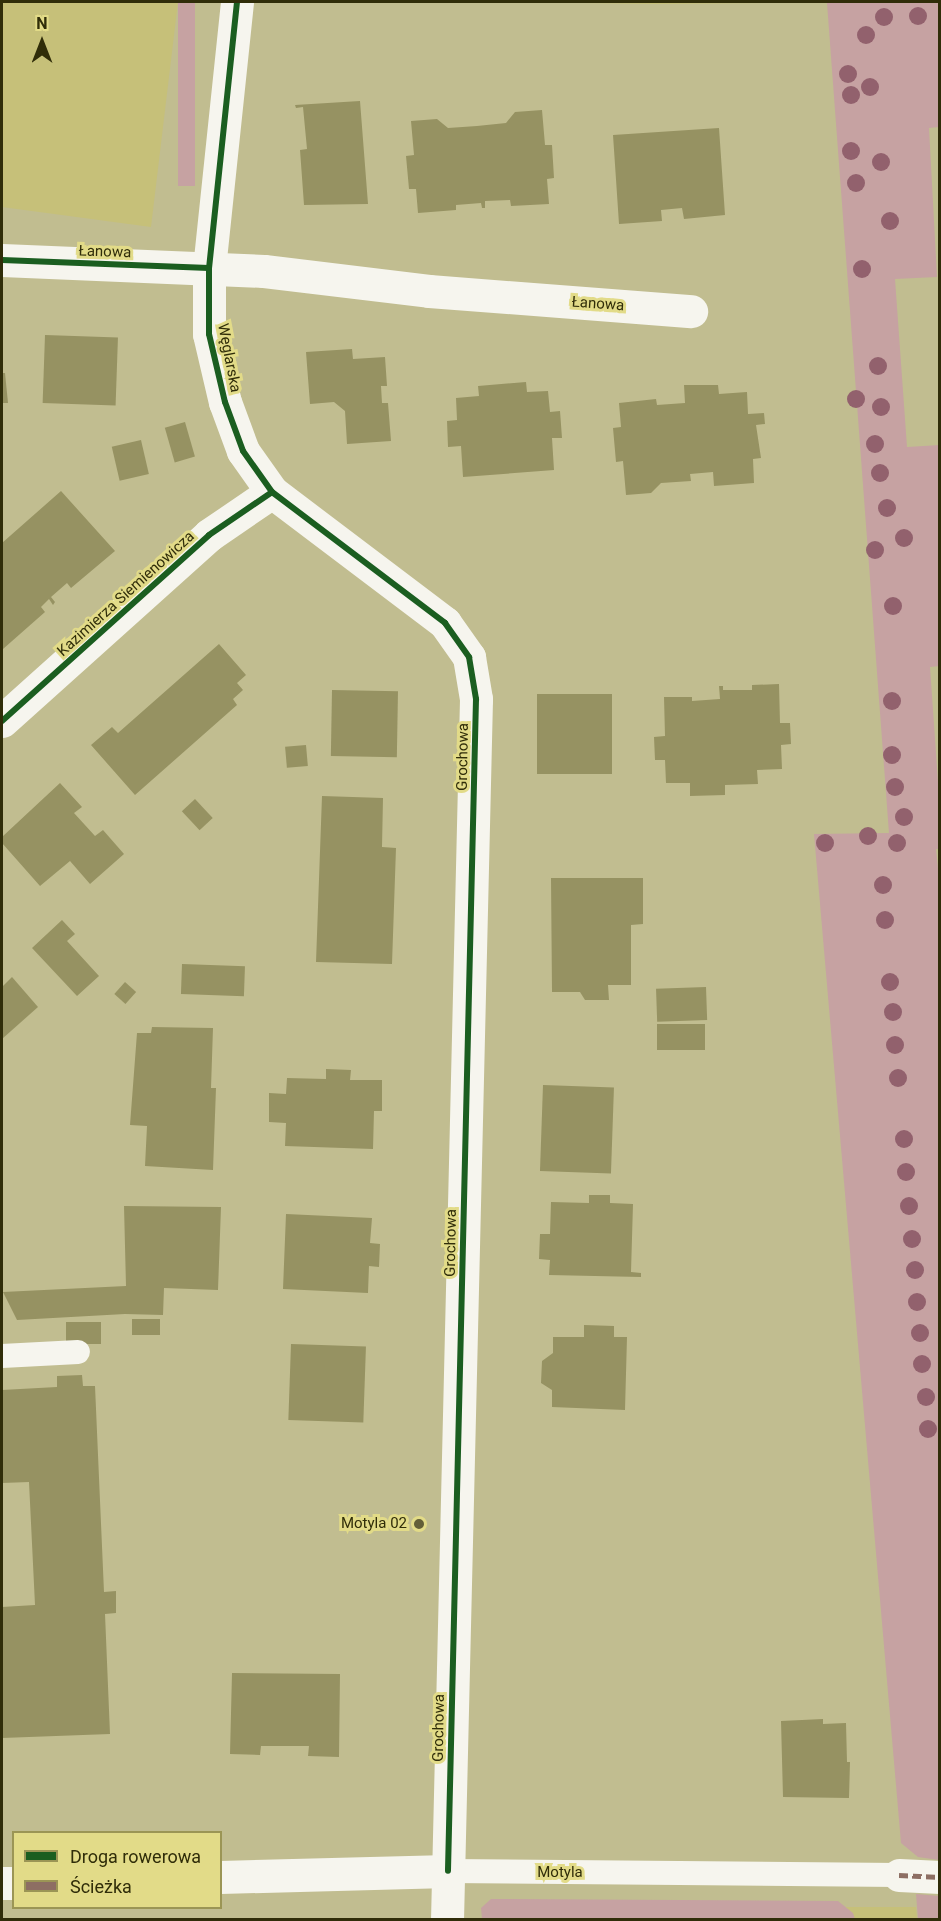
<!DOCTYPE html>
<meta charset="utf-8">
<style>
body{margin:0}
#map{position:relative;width:941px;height:1921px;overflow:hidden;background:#c1bd90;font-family:Roboto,sans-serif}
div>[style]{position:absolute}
.built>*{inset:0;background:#c6c079}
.green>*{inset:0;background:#c6a2a2;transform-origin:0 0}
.building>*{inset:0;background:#969262;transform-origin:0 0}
.lane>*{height:24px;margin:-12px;padding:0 12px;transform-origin:12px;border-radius:12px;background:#f6f5ee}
.street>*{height:33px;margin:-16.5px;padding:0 16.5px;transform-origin:16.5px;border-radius:16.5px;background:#f6f5ee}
.quiet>*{height:4.5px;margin-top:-2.25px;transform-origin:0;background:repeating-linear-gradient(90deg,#8d6e63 0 9px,transparent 0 13.5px)}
.cycleway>*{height:6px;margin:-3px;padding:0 3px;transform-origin:3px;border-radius:3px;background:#1b5e20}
.trees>*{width:18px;height:18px;margin:-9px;border-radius:50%;background:#92616d}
.dots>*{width:16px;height:16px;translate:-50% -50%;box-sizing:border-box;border:3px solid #e2db88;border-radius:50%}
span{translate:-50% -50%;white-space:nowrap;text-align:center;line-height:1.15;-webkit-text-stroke:6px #e2db88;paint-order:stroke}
.street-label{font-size:15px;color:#302d09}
.poi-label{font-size:15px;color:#302d09}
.right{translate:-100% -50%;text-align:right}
.frame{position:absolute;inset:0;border:3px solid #302d09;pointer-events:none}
.legend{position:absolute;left:12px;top:1831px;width:210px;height:78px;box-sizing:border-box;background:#e2db88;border:2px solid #9b9555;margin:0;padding:8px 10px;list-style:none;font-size:18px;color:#302d09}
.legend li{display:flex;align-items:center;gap:12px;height:30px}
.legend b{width:30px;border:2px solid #9b9555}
.north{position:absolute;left:12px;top:12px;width:60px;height:60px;-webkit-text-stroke:4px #e2db88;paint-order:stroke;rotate:0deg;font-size:16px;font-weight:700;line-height:24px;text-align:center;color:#302d09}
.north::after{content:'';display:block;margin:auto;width:21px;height:27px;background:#302d09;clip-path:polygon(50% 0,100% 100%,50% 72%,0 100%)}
</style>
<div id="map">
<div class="built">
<i style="clip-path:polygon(2px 2px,178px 2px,151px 227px,2px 207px)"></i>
<i style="clip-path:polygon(516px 2px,877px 2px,655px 4px)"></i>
<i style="clip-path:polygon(844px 1907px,916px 1907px,917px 1919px,532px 1920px)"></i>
</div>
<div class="green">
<i style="left:178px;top:2px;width:17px;height:184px"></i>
<i style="clip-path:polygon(940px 2px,939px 127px,929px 128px,937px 277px,895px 279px,907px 447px,940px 445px,940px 666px,930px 667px,940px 811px,939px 849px,936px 849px,940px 887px,939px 1860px,918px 1857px,901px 1843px,814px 834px,889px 833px,827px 3px)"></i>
<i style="clip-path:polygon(916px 1894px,939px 1896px,939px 1919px,918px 1919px)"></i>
<i style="clip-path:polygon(491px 1899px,838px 1901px,853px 1913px,855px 1919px,482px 1919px,481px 1908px)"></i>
</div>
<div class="building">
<i style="clip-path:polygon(360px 101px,368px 204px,304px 205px,300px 150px,307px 149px,303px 107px,296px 108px,295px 105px)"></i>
<i style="clip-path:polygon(542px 110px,545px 145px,552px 145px,554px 178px,547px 179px,549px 204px,511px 206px,510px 200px,485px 201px,485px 208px,482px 208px,481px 203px,456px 205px,456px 210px,418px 213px,416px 189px,409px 189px,406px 156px,414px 155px,411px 121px,437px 119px,448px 128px,477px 126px,506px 123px,515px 112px)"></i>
<i style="clip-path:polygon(719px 128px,725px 215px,684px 219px,682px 208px,661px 210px,662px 221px,619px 224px,613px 135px)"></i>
<i style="left:45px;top:335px;width:73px;height:68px;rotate:2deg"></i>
<i style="clip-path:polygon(352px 349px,353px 359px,385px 357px,387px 386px,381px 386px,382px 403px,388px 403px,391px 441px,347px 444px,345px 411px,334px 402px,310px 404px,306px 352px)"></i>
<i style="clip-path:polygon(2px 373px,5px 373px,8px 403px,2px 403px)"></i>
<i style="clip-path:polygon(526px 382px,527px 392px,548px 391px,550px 412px,560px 411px,562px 438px,552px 438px,554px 470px,463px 477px,461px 446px,448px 447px,447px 421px,457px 420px,456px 398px,479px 396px,478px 386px)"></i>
<i style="clip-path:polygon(684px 385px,718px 385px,719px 394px,747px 392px,748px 414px,764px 413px,765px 424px,756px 425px,761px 458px,753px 459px,754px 483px,714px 486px,713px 472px,690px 474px,691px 481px,661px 483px,651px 493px,626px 495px,623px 461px,616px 462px,613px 428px,621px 427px,619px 403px,656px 399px,657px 405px,685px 403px)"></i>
<i style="left:185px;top:422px;width:36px;height:21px;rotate:74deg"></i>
<i style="left:141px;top:440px;width:35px;height:30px;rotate:77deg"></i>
<i style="clip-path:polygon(61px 491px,115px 551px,71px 588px,67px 583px,51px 597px,55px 602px,53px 605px,49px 599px,41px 607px,45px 612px,3px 649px,2px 543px)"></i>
<i style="clip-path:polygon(219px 644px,246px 675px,237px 683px,243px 690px,233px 699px,237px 705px,135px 795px,91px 745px,112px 727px,118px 733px)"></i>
<i style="clip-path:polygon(779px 684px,780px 723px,790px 723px,791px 744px,781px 745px,782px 769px,757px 770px,758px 784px,725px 785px,725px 795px,690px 796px,690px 783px,666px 783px,665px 760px,655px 760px,654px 737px,665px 736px,664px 697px,692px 697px,692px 701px,720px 699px,719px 686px,723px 686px,723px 690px,752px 690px,752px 685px)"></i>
<i style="left:332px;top:690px;width:66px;height:66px;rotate:1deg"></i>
<i style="left:537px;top:694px;width:75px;height:80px"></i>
<i style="left:306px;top:745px;width:21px;height:21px;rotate:85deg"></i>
<i style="clip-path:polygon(60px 783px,82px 807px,74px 813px,95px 836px,103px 830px,124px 854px,90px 884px,70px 861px,40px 886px,2px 843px,2px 837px)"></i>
<i style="clip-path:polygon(322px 796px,383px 798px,382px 847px,396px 848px,392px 964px,316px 962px)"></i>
<i style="left:195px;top:799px;width:26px;height:18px;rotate:47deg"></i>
<i style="clip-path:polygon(551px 878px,643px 878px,643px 924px,631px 925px,631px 985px,608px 985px,609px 1000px,585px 1000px,580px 992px,552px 992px)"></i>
<i style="clip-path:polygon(62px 920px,75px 934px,67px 941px,99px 976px,77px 996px,32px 948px)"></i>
<i style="left:182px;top:964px;width:63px;height:30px;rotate:2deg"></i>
<i style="clip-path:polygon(12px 977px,38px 1007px,2px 1039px,2px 987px)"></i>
<i style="left:125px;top:982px;width:15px;height:16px;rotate:42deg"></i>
<i style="left:706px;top:987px;width:33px;height:50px;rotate:88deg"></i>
<i style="left:657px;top:1024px;width:48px;height:26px"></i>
<i style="clip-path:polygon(152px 1027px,213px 1028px,211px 1088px,216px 1088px,213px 1170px,145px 1166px,147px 1126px,130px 1125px,137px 1033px,151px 1033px)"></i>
<i style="clip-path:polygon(326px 1069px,351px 1070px,350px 1080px,382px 1080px,382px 1111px,374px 1111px,373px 1149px,285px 1146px,286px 1123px,269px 1122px,269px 1093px,286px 1094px,287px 1078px,326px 1079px)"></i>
<i style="left:543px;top:1085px;width:71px;height:86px;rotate:2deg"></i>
<i style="clip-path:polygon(589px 1195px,610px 1195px,610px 1203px,633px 1204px,631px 1272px,641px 1273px,641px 1277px,549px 1275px,550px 1260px,539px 1259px,540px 1234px,550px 1234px,551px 1202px,589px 1203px)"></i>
<i style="clip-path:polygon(124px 1206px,221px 1207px,218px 1290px,164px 1288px,163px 1315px,125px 1314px,17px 1320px,3px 1292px,126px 1286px)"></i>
<i style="clip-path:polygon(286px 1214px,372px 1218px,370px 1243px,380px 1244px,379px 1267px,369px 1266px,368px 1293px,283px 1289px)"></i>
<i style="left:132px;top:1319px;width:28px;height:16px"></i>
<i style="left:66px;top:1322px;width:35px;height:22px"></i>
<i style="clip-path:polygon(584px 1325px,614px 1326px,614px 1337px,627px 1337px,625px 1410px,552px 1407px,552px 1390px,541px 1383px,542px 1361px,553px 1353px,553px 1337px,584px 1337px)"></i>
<i style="left:291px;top:1344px;width:75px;height:76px;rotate:2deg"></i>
<i style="clip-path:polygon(82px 1375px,83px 1386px,95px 1386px,104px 1592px,116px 1591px,116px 1613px,105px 1614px,110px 1734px,2px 1738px,2px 1607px,35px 1605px,29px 1482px,2px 1483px,2px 1390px,57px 1387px,57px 1376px)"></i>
<i style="clip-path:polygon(232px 1673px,340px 1674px,339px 1757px,308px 1756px,309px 1746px,261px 1746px,260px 1755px,230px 1754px)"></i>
<i style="clip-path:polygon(823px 1719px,823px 1724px,846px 1723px,847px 1762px,850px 1762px,849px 1798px,783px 1797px,781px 1721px)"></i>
</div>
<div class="lane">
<i style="left:2px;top:1356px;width:76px;rotate:-3deg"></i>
<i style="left:448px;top:1871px;width:451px;rotate:0.5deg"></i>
</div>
<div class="street">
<i style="left:237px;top:2px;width:267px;rotate:96deg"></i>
<i style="left:209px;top:268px;width:66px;rotate:90deg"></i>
<i style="left:209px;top:334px;width:70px;rotate:76.8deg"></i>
<i style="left:225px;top:402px;width:52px;rotate:69.8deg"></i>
<i style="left:243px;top:451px;width:50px;rotate:54.7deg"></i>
<i style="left:272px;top:492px;width:217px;rotate:37.1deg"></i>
<i style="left:445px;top:623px;width:42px;rotate:54.8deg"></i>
<i style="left:469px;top:657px;width:43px;rotate:80.5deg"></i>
<i style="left:476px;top:699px;width:1221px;rotate:91.36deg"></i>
<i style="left:2px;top:260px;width:262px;rotate:2.4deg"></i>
<i style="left:264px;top:271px;width:166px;rotate:6.9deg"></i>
<i style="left:429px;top:291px;width:263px;rotate:4.4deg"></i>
<i style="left:2px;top:721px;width:278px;rotate:-41.9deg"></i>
<i style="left:209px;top:535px;width:76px;rotate:-34.3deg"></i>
<i style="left:899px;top:1875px;width:41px;rotate:2.8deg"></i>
<i style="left:220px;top:1877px;width:228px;rotate:-1.5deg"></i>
<i style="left:2px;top:1883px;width:12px"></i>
</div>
<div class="quiet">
<i style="left:899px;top:1875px;width:41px;rotate:2.8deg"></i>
</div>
<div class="cycleway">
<i style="left:237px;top:2px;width:267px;rotate:96deg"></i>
<i style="left:209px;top:268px;width:66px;rotate:90deg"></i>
<i style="left:209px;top:334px;width:70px;rotate:76.8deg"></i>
<i style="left:225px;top:402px;width:52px;rotate:69.8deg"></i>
<i style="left:243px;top:451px;width:50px;rotate:54.7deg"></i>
<i style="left:272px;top:492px;width:217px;rotate:37.1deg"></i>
<i style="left:445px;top:623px;width:42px;rotate:54.8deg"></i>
<i style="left:469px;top:657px;width:43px;rotate:80.5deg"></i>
<i style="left:476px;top:699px;width:1172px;rotate:91.37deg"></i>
<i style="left:2px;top:260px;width:207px;rotate:2.2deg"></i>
<i style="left:2px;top:721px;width:278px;rotate:-41.9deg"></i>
<i style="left:209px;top:535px;width:76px;rotate:-34.3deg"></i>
</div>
<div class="trees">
<i style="left:918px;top:16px"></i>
<i style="left:884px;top:17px"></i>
<i style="left:866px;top:35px"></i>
<i style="left:848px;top:74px"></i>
<i style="left:870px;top:87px"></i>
<i style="left:851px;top:95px"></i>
<i style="left:851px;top:151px"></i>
<i style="left:881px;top:162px"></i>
<i style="left:856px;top:183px"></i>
<i style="left:890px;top:221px"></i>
<i style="left:862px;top:269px"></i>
<i style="left:878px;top:366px"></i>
<i style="left:856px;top:399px"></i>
<i style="left:881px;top:407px"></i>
<i style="left:875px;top:444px"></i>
<i style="left:880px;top:473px"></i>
<i style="left:887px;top:508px"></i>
<i style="left:904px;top:538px"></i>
<i style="left:875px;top:550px"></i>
<i style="left:893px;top:606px"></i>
<i style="left:892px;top:701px"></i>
<i style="left:892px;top:755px"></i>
<i style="left:895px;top:787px"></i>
<i style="left:904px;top:817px"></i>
<i style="left:868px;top:836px"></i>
<i style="left:825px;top:843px"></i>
<i style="left:897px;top:843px"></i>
<i style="left:883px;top:885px"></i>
<i style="left:885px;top:920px"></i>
<i style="left:890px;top:982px"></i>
<i style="left:893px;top:1012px"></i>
<i style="left:895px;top:1045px"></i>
<i style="left:898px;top:1078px"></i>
<i style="left:904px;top:1139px"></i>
<i style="left:906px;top:1172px"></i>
<i style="left:909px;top:1206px"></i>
<i style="left:912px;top:1239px"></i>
<i style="left:915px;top:1270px"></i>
<i style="left:917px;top:1302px"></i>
<i style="left:920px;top:1333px"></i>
<i style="left:922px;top:1364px"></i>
<i style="left:926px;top:1397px"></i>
<i style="left:928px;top:1429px"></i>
</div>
<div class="dots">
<i style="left:419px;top:1524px;background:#635f38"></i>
</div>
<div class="street-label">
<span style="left:105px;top:252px;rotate:2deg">Łanowa</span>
<span style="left:598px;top:304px;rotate:4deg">Łanowa</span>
<span style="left:229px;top:358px;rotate:79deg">Węglarska</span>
<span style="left:126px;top:594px;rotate:-42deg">Kazimierza Siemienowicza</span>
<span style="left:463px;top:757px;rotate:-89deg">Grochowa</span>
<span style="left:451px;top:1243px;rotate:-89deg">Grochowa</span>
<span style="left:439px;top:1728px;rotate:-89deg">Grochowa</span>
<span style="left:560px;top:1873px">Motyla</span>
</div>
<div class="poi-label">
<span class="right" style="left:407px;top:1524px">Motyla 02</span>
</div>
<div class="frame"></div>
<ul class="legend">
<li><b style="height:8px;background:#1b5e20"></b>Droga rowerowa</li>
<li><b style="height:8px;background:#8d6e63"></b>Ścieżka</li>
</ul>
<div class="north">N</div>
</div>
